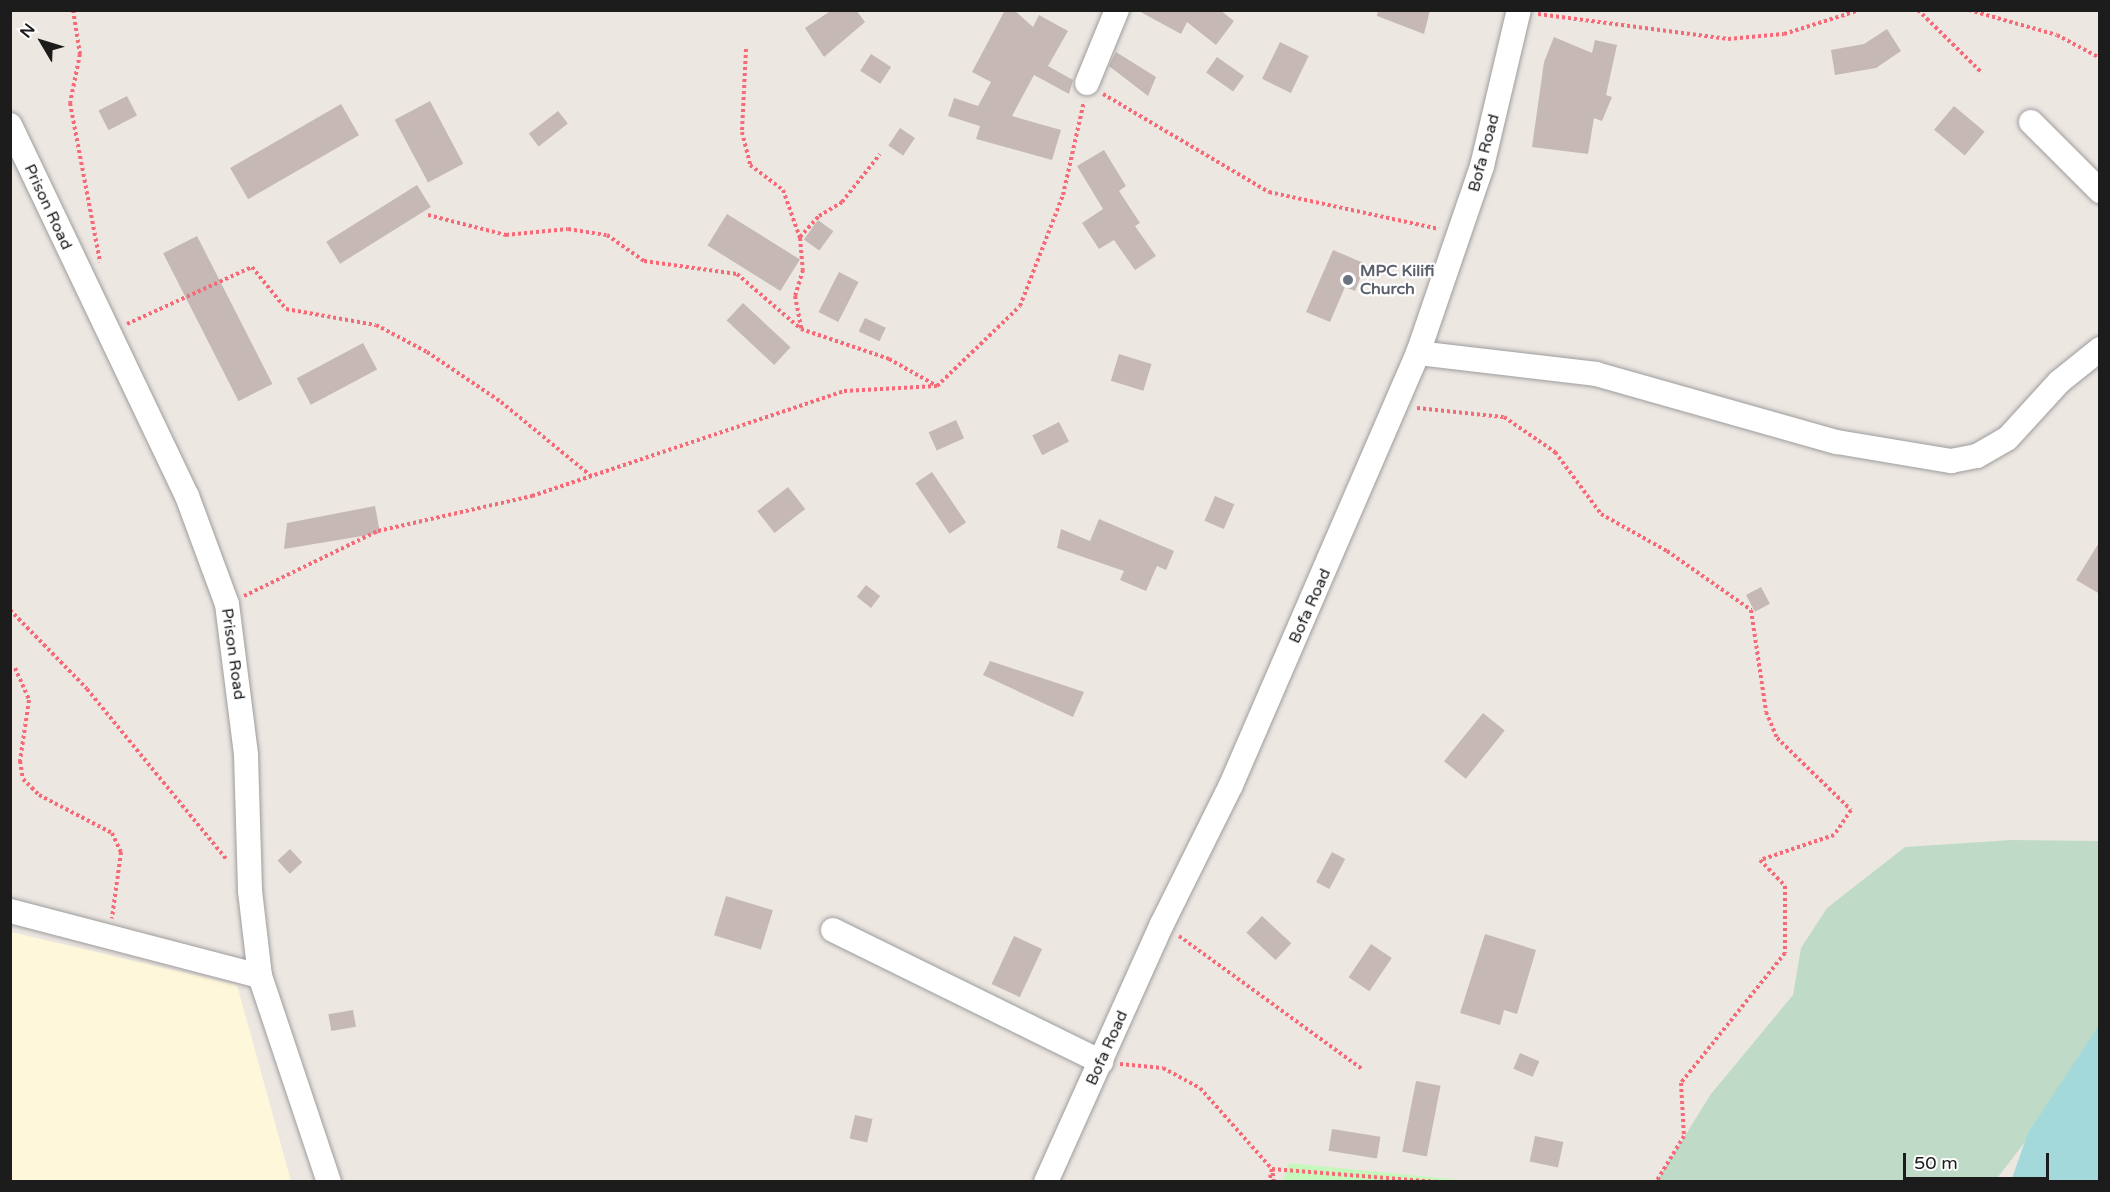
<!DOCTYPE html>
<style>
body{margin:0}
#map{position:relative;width:2110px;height:1192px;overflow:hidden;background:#ede7e2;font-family:"Varela Round",sans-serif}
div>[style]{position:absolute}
.education>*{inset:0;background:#fef7da}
.wetland>*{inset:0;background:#bfdbc8}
.park>*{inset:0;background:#c6f8be}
.water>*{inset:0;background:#a3d9da}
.building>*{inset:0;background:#c5b8b5;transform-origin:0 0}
.path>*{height:4px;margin-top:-2px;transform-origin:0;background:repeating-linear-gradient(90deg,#f66a78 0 3px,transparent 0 6px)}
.roads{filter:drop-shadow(0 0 2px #9d9d9d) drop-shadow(0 0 2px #9d9d9d)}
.minor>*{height:24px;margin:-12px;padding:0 12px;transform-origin:12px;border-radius:12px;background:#fff}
.dots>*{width:16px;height:16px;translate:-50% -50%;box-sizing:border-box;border:3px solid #fff;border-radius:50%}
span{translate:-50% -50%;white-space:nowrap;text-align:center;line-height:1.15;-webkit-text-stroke:4.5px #fff;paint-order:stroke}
.street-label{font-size:16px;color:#1c1c1c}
.worship-label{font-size:16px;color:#5b616d;font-weight:700}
.left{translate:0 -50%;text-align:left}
.frame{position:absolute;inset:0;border:12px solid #1c1c1c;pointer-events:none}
.north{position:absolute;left:12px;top:12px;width:60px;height:60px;-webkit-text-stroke:4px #fff;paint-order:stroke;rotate:308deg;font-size:16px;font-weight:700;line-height:24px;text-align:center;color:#1c1c1c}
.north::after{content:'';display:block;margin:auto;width:21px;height:27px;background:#1c1c1c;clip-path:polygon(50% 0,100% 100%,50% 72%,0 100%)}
.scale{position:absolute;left:1903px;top:1153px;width:146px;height:27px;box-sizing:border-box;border:3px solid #1c1c1c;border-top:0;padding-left:8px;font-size:18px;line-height:21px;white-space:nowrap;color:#1c1c1c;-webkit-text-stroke:4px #fff;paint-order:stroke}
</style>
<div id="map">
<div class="education">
<i style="clip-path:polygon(11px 932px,237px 985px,291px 1181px,11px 1181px)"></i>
</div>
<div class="wetland">
<i style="clip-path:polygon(2011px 840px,2099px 841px,2099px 1026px,2081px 1069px,1995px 1181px,1656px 1182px,1711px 1094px,1793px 995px,1801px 948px,1827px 908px,1905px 847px)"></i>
</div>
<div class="park">
<i style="clip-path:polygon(1289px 1163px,1470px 1181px,1283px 1181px)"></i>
</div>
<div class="water">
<i style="clip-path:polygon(2099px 1025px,2099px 1181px,2011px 1181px,2028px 1133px)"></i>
</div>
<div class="building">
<i style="clip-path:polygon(832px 10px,856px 10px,865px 22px,824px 57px,805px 28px)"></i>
<i style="clip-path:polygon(1005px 10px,1014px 10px,1033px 27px,1039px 15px,1068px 31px,1048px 66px,1073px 80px,1069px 94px,1034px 75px,1012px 116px,1061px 130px,1052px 160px,976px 139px,980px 126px,948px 116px,954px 98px,978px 106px,991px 82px,972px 72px)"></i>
<i style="clip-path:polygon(1137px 10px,1220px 10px,1234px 21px,1216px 45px,1187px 22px,1181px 34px)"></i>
<i style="clip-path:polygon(1378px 10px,1430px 10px,1424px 34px,1377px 16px)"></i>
<i style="clip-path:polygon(1887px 29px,1901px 51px,1876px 68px,1835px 75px,1831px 50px,1864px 44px)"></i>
<i style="clip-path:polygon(1554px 37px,1592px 53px,1595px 40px,1617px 45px,1606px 95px,1612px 97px,1602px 121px,1594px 118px,1588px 154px,1532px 147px,1544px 62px)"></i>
<i style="left:1280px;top:42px;width:32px;height:41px;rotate:26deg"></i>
<i style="clip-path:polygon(1116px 52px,1156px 77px,1148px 96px,1109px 66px)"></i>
<i style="left:871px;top:54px;width:24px;height:20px;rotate:33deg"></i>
<i style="left:1217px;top:57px;width:33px;height:19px;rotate:35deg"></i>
<i style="left:127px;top:96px;width:22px;height:32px;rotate:63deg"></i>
<i style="left:430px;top:101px;width:71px;height:40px;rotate:62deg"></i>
<i style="left:341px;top:104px;width:36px;height:128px;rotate:60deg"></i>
<i style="left:1954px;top:106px;width:40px;height:31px;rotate:40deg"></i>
<i style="left:558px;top:111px;width:16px;height:37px;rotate:52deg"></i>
<i style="left:900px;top:128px;width:18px;height:21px;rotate:34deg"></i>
<i style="clip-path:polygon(1104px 150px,1126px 186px,1119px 191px,1140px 223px,1135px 226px,1156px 256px,1135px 270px,1114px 240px,1099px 249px,1082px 223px,1103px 209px,1077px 166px)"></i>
<i style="left:417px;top:185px;width:26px;height:107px;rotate:58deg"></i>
<i style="left:727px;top:214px;width:86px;height:37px;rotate:32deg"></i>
<i style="left:818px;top:220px;width:19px;height:24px;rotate:36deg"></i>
<i style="left:197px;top:236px;width:166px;height:38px;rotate:63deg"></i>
<i style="clip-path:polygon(1333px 250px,1366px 264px,1355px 291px,1345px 287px,1330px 322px,1306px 312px)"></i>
<i style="left:839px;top:272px;width:22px;height:45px;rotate:27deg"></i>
<i style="left:743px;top:303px;width:65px;height:24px;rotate:43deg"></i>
<i style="left:865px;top:318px;width:23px;height:15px;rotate:25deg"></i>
<i style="left:363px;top:343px;width:30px;height:75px;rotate:62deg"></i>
<i style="left:1119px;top:354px;width:34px;height:28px;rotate:17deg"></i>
<i style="left:956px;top:420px;width:20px;height:30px;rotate:66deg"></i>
<i style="left:1059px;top:422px;width:22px;height:30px;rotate:63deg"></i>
<i style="left:932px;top:472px;width:61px;height:20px;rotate:56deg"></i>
<i style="left:788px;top:487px;width:28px;height:39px;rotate:52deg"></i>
<i style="left:1215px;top:496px;width:21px;height:27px;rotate:23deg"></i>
<i style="clip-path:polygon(375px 506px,380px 533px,284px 549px,287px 523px)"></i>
<i style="clip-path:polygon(1099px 519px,1174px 551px,1166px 570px,1157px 566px,1146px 591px,1120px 580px,1124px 571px,1057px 548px,1061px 529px,1090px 541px)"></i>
<i style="clip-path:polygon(2100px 541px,2100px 594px,2076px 580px)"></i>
<i style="left:866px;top:585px;width:18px;height:15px;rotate:38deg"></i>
<i style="left:1761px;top:587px;width:19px;height:17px;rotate:62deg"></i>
<i style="clip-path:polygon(990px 661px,1084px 692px,1073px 717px,983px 675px)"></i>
<i style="left:1483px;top:713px;width:28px;height:62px;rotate:39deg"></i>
<i style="left:290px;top:849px;width:18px;height:17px;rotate:47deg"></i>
<i style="left:1332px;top:852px;width:15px;height:34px;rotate:28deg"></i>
<i style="left:726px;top:896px;width:49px;height:41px;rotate:17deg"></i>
<i style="left:1262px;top:916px;width:40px;height:23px;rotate:43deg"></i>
<i style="clip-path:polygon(1485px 934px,1536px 950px,1517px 1014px,1504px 1010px,1500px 1025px,1460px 1013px)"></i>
<i style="left:1014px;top:936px;width:31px;height:53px;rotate:25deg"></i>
<i style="left:1371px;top:944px;width:25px;height:40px;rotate:34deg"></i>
<i style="left:353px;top:1010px;width:17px;height:25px;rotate:80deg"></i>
<i style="left:1520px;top:1053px;width:21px;height:17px;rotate:23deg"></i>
<i style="left:1416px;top:1081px;width:25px;height:72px;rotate:11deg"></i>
<i style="left:855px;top:1115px;width:18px;height:24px;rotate:13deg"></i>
<i style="left:1332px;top:1129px;width:49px;height:22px;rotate:9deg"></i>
<i style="left:1535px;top:1136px;width:29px;height:26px;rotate:12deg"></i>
</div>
<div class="path">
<i style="left:73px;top:10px;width:45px;rotate:81deg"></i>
<i style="left:80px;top:54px;width:50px;rotate:101.5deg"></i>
<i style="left:70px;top:103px;width:162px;rotate:79.3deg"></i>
<i style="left:1918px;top:10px;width:90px;rotate:44.5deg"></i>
<i style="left:1969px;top:10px;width:91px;rotate:15.9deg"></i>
<i style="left:2057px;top:35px;width:49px;rotate:28.1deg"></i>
<i style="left:1538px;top:14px;width:192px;rotate:7.5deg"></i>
<i style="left:1728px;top:39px;width:56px;rotate:-5.1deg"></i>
<i style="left:1784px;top:34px;width:80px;rotate:-17.5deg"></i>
<i style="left:746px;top:49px;width:83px;rotate:92.8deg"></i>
<i style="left:742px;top:132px;width:34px;rotate:76deg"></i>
<i style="left:750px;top:165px;width:41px;rotate:37.1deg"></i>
<i style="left:783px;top:190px;width:51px;rotate:70.5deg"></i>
<i style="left:800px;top:238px;width:32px;rotate:85deg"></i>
<i style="left:803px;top:270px;width:27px;rotate:107deg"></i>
<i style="left:795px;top:296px;width:33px;rotate:79deg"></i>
<i style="left:1103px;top:94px;width:193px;rotate:30.6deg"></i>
<i style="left:1269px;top:192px;width:174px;rotate:12.3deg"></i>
<i style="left:428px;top:215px;width:81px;rotate:14.4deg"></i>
<i style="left:506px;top:235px;width:62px;rotate:-5.5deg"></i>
<i style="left:568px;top:229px;width:39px;rotate:9deg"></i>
<i style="left:607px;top:235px;width:45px;rotate:35.1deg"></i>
<i style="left:644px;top:261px;width:94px;rotate:8deg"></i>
<i style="left:737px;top:274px;width:84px;rotate:40.7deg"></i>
<i style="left:801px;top:329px;width:93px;rotate:18.8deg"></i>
<i style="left:889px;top:359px;width:55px;rotate:29.4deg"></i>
<i style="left:800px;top:237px;width:28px;rotate:-48deg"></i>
<i style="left:819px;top:216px;width:27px;rotate:-31deg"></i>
<i style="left:842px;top:202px;width:61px;rotate:-51.6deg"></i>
<i style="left:127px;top:324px;width:137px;rotate:-24.5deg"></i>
<i style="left:252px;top:267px;width:54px;rotate:51deg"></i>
<i style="left:286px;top:309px;width:91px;rotate:10.1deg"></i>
<i style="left:376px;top:325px;width:58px;rotate:27.9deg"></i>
<i style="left:427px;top:352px;width:89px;rotate:34deg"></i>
<i style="left:501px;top:402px;width:117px;rotate:39.4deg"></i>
<i style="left:1417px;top:408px;width:87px;rotate:5.9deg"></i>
<i style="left:1504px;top:417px;width:62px;rotate:34.5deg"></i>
<i style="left:1555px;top:452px;width:77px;rotate:53.4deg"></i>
<i style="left:1601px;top:514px;width:76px;rotate:29.3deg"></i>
<i style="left:1667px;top:551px;width:103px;rotate:35.1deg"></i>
<i style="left:1751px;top:610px;width:103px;rotate:81.6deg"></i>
<i style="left:1766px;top:712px;width:28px;rotate:67deg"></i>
<i style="left:1777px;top:738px;width:103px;rotate:44.2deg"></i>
<i style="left:1851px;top:810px;width:30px;rotate:124deg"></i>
<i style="left:1834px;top:835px;width:78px;rotate:161.3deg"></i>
<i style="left:1760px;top:860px;width:36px;rotate:46deg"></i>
<i style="left:1785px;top:886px;width:67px;rotate:90deg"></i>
<i style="left:1785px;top:953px;width:166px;rotate:128.7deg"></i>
<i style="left:1681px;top:1083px;width:53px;rotate:86.8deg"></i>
<i style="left:1684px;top:1136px;width:54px;rotate:121.3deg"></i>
<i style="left:244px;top:596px;width:149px;rotate:-25.9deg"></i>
<i style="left:378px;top:531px;width:158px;rotate:-12.8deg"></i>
<i style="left:532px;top:496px;width:329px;rotate:-18.6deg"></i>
<i style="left:844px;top:391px;width:93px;rotate:-3.1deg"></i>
<i style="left:937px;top:386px;width:115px;rotate:-43.9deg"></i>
<i style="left:1020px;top:306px;width:119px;rotate:-68.8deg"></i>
<i style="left:1063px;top:195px;width:96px;rotate:-77.4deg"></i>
<i style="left:10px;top:610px;width:110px;rotate:45.7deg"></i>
<i style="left:87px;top:689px;width:222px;rotate:50.7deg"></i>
<i style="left:15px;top:668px;width:35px;rotate:66deg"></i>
<i style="left:29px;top:700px;width:62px;rotate:98.4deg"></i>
<i style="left:20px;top:761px;width:18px;rotate:81deg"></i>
<i style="left:23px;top:779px;width:23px;rotate:45deg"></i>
<i style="left:39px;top:795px;width:82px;rotate:27.5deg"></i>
<i style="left:112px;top:833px;width:21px;rotate:65deg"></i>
<i style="left:121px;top:852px;width:67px;rotate:97.8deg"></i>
<i style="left:1179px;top:936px;width:226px;rotate:36deg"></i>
<i style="left:1120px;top:1064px;width:43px;rotate:5.3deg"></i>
<i style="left:1163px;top:1068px;width:42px;rotate:28.4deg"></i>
<i style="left:1200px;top:1088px;width:108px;rotate:48.4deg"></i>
<i style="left:1272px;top:1169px;width:13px;rotate:103deg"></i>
<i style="left:1274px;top:1182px;width:13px;rotate:-99deg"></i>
<i style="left:1272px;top:1169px;width:166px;rotate:4.5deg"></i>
</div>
<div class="roads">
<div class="minor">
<i style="left:1087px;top:83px;width:79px;rotate:-67.7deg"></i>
<i style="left:2031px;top:122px;width:98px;rotate:45deg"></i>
<i style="left:10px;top:125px;width:411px;rotate:64.5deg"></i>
<i style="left:187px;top:496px;width:115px;rotate:69.7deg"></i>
<i style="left:227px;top:604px;width:152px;rotate:82.8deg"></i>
<i style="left:246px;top:755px;width:136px;rotate:88.3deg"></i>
<i style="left:250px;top:891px;width:86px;rotate:83.3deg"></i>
<i style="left:260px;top:976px;width:217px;rotate:71.5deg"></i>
<i style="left:1418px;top:353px;width:179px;rotate:6.7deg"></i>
<i style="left:1596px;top:374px;width:250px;rotate:15.8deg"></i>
<i style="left:1837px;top:442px;width:116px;rotate:9.5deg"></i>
<i style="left:1951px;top:461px;width:26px;rotate:-11deg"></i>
<i style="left:1977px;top:456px;width:34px;rotate:-30deg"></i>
<i style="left:2007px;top:439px;width:77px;rotate:-47.6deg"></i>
<i style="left:2059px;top:382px;width:53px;rotate:-38.8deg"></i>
<i style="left:10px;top:911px;width:258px;rotate:14.6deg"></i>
<i style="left:833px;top:930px;width:299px;rotate:26.2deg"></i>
<i style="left:1046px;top:1182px;width:283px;rotate:-65.8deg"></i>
<i style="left:1162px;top:924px;width:155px;rotate:-63.6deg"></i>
<i style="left:1231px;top:785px;width:471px;rotate:-66.6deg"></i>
<i style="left:1418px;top:353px;width:198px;rotate:-71.1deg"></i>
<i style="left:1482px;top:166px;width:160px;rotate:-76.7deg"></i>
</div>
</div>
<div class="dots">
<i style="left:1348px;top:280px;background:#6b7280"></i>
</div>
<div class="street-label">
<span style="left:1484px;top:153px;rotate:-75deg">Bofa Road</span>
<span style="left:48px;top:207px;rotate:65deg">Prison Road</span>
<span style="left:1310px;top:606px;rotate:-66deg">Bofa Road</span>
<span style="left:233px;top:654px;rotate:82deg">Prison Road</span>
<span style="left:1107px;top:1048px;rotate:-66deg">Bofa Road</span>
</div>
<div class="worship-label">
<span class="left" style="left:1360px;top:280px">MPC Kilifi<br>Church</span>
</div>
<div class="frame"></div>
<div class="north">N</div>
<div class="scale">50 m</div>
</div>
